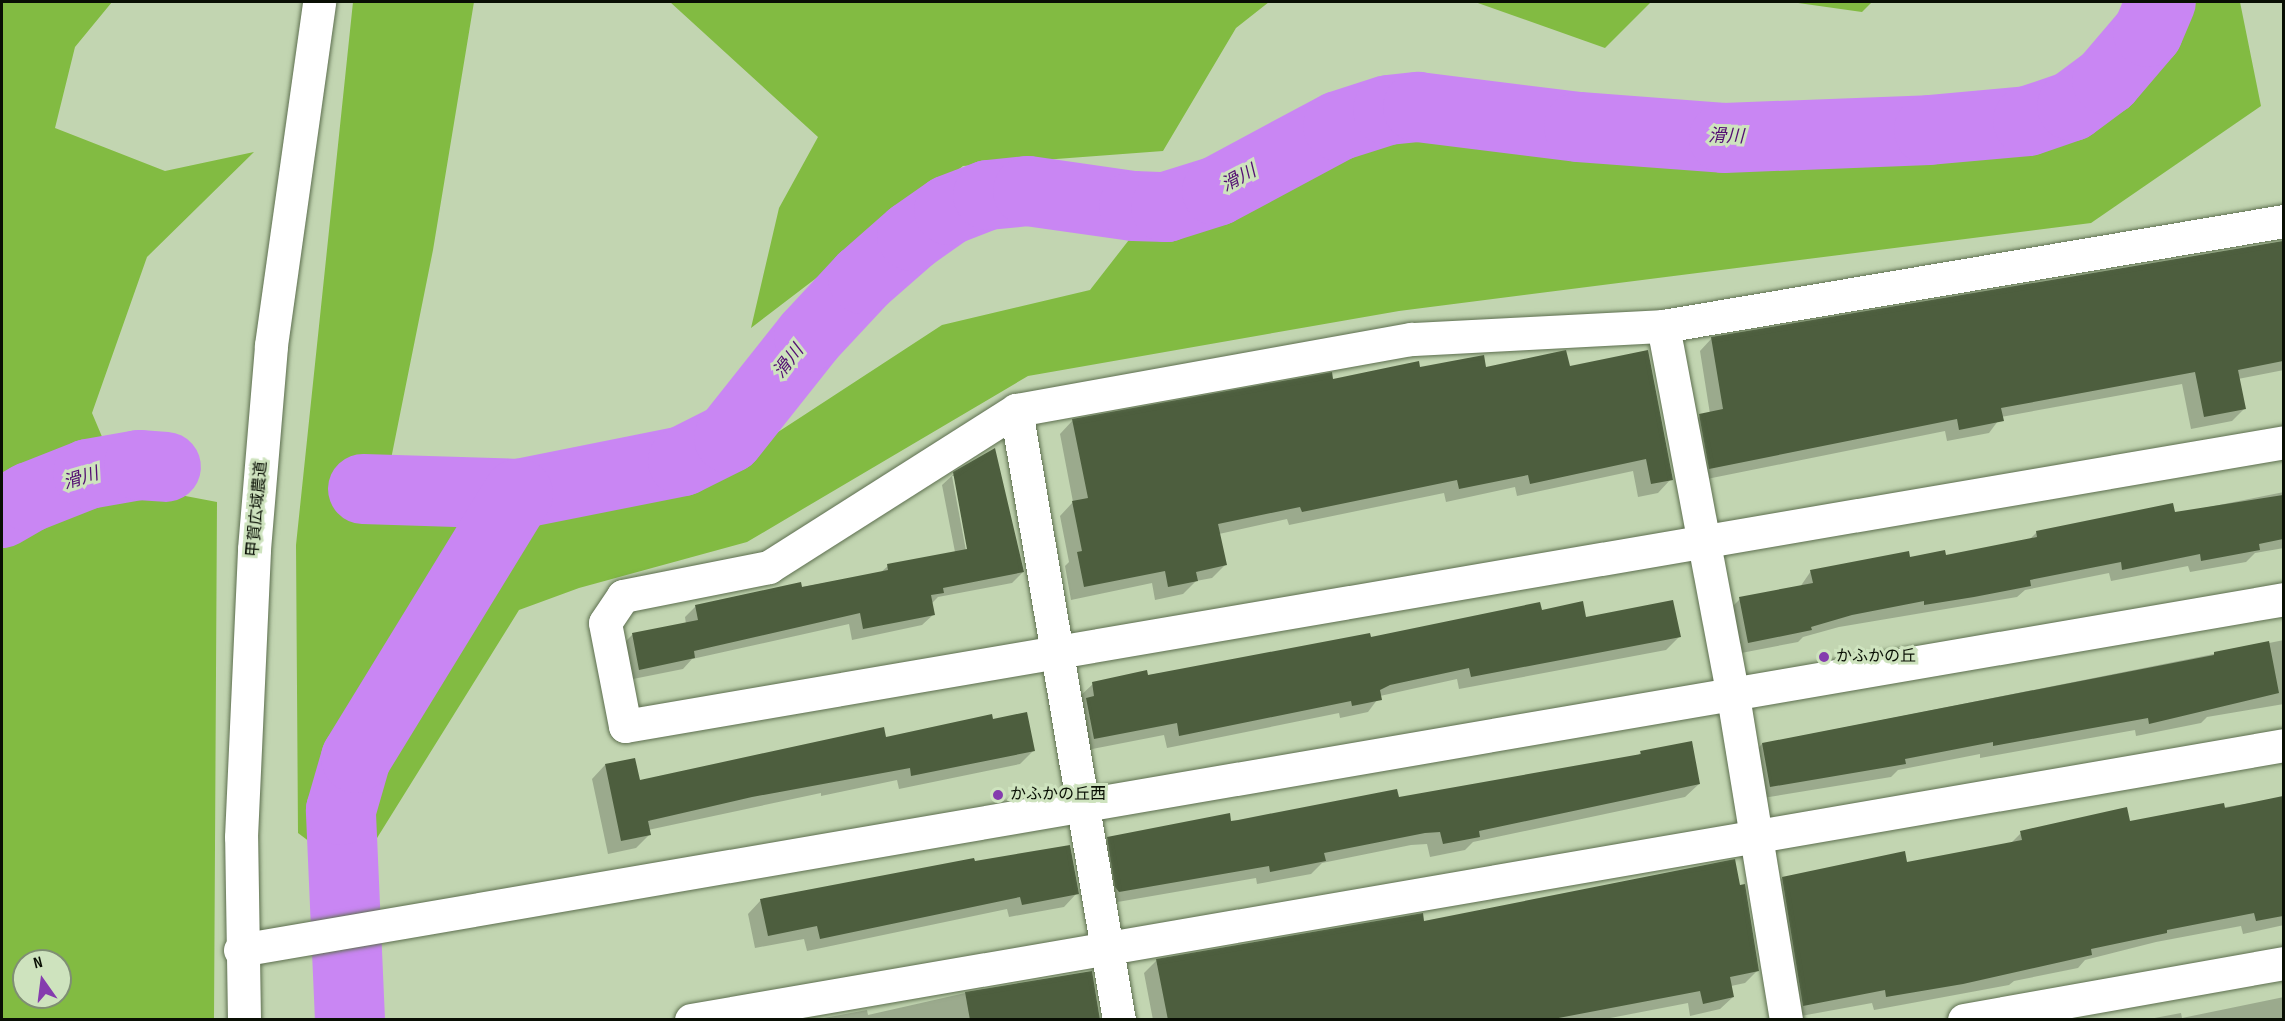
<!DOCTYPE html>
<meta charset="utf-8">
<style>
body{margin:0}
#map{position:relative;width:2285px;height:1021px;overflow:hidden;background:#c2d5b1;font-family:"Sofia Sans Condensed","Noto Sans JP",sans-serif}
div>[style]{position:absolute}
.green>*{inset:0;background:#82bb42}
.shadow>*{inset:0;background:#0003}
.river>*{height:70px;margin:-35px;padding:0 35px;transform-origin:35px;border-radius:35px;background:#c986f3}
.building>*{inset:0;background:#4d5e3e}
.roads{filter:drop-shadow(0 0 2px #5d6f4f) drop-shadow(0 0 2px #5d6f4f)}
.minor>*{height:33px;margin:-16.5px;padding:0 16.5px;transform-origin:16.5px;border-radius:16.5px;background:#fff}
.tertiary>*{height:33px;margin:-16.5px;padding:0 16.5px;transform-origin:16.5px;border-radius:16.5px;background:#fff}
.dots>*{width:16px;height:16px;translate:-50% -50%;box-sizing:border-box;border:3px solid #cee3be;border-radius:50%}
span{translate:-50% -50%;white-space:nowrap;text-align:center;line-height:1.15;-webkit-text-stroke:6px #cee3be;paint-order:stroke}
.street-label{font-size:16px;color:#090f04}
.poi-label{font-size:16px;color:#090f04}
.left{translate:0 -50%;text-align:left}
.water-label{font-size:18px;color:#520d72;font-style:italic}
.frame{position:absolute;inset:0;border:3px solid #090f04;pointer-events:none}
.north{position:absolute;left:12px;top:949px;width:60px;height:60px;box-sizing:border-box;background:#cee3be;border:2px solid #7f8e74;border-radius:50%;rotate:346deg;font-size:16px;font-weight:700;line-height:24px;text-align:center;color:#090f04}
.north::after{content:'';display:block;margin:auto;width:21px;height:27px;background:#853cae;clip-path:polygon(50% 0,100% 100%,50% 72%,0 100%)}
</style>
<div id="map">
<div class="green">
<i style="clip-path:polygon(evenodd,2px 2px,112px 2px,75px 47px,55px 128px,165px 171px,254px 152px,147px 257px,92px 413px,122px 484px,217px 502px,214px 1019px,2px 1019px,2px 2px,24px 961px,60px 961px,60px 997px,24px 997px,24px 961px)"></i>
<i style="clip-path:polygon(353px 2px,474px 2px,433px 250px,383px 499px,553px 507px,709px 477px,942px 325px,1090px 290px,1153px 209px,1372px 104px,1647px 141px,1975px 139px,2135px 50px,2165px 2px,2240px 2px,2261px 106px,2091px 223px,1399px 311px,1028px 376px,747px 542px,579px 588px,519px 610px,354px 875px,298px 833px,296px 545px)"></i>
<i style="clip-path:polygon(670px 2px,1269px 2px,1236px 28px,1163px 151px,963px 166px,751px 328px,779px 208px,818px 137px)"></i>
<i style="clip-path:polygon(1475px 2px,1651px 2px,1605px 48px)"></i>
<i style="clip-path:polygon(1791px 2px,1872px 2px,1862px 12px)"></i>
</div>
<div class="shadow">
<i style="clip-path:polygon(2284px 242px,2284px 370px,2238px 379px,2244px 409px,2232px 421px,2191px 429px,2182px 384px,2001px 417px,1989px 433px,1947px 441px,1945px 431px,1697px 481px,1687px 428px,1700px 416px,1710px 414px,1700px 351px,1712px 338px)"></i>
<i style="clip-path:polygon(1569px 368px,1671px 479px,1658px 493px,1638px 497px,1633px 471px,1517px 496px,1515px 487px,1446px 502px,1444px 493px,1289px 525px,1287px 519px,1219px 534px,1225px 565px,1212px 578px,1196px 581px,1183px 594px,1155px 600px,1152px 583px,1071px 600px,1065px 566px,1069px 562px,1060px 516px,1073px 502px,1060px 434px,1073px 420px,1419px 369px)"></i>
<i style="clip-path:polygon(evenodd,954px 474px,1023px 572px,1012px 583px,938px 597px,931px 604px,934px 614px,922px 625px,852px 640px,849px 624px,692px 659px,683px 669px,628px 680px,621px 646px,632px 635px,686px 624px,685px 617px,696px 606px,880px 573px,888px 566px,955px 552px,942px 485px,954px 474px,952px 476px,955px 476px,970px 556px,967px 556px,952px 476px)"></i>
<i style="clip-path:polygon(2284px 492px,2284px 548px,2255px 553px,2246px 562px,2190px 572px,2188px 566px,2111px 581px,2109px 573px,2025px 590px,2017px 597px,1839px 627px,1803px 637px,1798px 642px,1736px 654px,1728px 611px,1740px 599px,1800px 587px,1811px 571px,1945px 557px,2029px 540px,2037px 532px,2174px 514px)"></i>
<i style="clip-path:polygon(1541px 612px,1679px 637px,1666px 650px,1459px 689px,1457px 679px,1380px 696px,1368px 712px,1340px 718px,1339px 713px,1167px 748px,1164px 735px,1082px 751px,1080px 696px,1093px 684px)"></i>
<i style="clip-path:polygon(2284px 640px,2284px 704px,2207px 717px,2201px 723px,2136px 736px,2135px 730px,1980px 758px,1980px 754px,1898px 770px,1891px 777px,1757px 799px,1749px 757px,1762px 744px)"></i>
<i style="clip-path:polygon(992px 721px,1033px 751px,1020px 764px,899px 789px,897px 780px,821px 796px,821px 793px,648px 830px,649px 835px,636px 848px,608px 854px,592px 779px,605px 765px,639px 782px)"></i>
<i style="clip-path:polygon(1641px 752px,1699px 784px,1685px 797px,1473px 842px,1465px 850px,1430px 857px,1427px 844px,1411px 845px,1322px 863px,1311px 874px,1257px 884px,1256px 878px,1106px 904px,1095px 852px,1108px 839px,1398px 799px,1637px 757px)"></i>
<i style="clip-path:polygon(2284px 798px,2284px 925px,2243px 934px,2241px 926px,2156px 942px,2085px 960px,2078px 968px,2014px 981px,2009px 985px,1874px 1010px,1872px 1003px,1790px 1018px,1769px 892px,1782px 878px,1906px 864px,2010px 844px,2021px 833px,2129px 822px)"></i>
<i style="clip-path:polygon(1077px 893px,1064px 907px,1009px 917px,1007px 909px,807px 951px,804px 939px,755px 948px,748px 914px,761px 900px)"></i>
<i style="clip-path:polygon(1423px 923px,1757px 971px,1745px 983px,1731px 986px,1733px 997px,1720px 1009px,1690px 1016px,1688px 1003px,1600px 1020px,1153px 1020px,1144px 973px,1157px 960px)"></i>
<i style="clip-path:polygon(965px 993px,1087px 1020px,813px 1020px,867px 1010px,868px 1015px)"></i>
<i style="clip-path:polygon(2284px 997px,2284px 1020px,2144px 1020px,2181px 1013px,2182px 1018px)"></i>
</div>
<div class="river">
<i style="left:363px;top:489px;width:155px;rotate:1.8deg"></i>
<i style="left:518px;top:494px;width:168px;rotate:-11.3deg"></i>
<i style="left:683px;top:461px;width:51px;rotate:-26.6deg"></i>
<i style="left:729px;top:438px;width:129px;rotate:-51.6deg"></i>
<i style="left:809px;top:337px;width:79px;rotate:-47deg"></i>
<i style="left:863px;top:279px;width:65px;rotate:-41.3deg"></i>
<i style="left:912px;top:236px;width:45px;rotate:-35.1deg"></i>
<i style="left:949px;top:210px;width:42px;rotate:-21deg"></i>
<i style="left:988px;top:195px;width:40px;rotate:-5.7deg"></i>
<i style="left:1028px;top:191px;width:107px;rotate:8.1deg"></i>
<i style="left:1134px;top:206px;width:32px;rotate:2deg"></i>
<i style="left:1166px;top:207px;width:53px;rotate:-17.4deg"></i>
<i style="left:1217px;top:191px;width:137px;rotate:-28.2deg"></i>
<i style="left:1338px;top:126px;width:52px;rotate:-17.7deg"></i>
<i style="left:1388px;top:110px;width:30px;rotate:-6deg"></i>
<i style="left:1418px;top:107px;width:162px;rotate:7.1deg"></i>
<i style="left:1579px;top:127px;width:145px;rotate:4.3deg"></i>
<i style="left:1724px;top:138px;width:205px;rotate:-2.2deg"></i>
<i style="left:1929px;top:130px;width:99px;rotate:-5.2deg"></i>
<i style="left:2028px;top:121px;width:46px;rotate:-18.8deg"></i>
<i style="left:2072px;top:106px;width:44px;rotate:-36.6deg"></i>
<i style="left:2107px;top:80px;width:63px;rotate:-49.5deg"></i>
<i style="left:2148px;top:32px;width:33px;rotate:-67deg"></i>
<i style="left:2px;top:513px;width:32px;rotate:-30deg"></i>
<i style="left:30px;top:497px;width:62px;rotate:-21.6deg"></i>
<i style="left:88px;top:474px;width:52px;rotate:-10deg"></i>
<i style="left:139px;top:465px;width:27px;rotate:4deg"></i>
<i style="left:350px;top:1020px;width:210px;rotate:-92.5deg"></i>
<i style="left:341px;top:810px;width:54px;rotate:-73.9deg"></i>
<i style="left:356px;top:758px;width:310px;rotate:-58.5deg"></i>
</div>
<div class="building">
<i style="clip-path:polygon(2283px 241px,2283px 361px,2238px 370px,2246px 409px,2204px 417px,2195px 372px,2001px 408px,2004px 421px,1959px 430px,1957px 419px,1709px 469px,1699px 414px,1723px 409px,1711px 337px)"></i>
<i style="clip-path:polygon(1566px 350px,1570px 366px,1648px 350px,1673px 480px,1651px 484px,1646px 459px,1530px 484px,1528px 475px,1459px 489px,1457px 480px,1302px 512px,1300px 507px,1218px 524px,1227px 565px,1196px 572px,1198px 581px,1168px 587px,1165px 571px,1084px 587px,1077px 552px,1082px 551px,1072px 501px,1088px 498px,1072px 419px,1332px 372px,1333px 379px,1419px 361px,1420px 367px,1484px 355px,1486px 367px)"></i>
<i style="clip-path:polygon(995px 448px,1024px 572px,943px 588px,944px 593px,931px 595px,935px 615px,863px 629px,860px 613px,694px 651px,695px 658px,639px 670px,632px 633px,698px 620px,695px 605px,801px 582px,802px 587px,888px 570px,887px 564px,967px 549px,953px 472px)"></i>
<i style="clip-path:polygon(2283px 495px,2283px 539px,2259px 544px,2260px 550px,2201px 561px,2200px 554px,2122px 570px,2121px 562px,2030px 580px,2031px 586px,1974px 597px,1924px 605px,1924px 601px,1852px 615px,1811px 627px,1812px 630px,1748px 643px,1739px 597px,1813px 583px,1810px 570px,1909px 551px,1910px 557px,1945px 550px,1946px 555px,2037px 537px,2036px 531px,2173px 503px,2175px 512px)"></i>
<i style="clip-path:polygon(1673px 600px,1681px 637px,1471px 677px,1469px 668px,1390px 685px,1380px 690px,1382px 700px,1352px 706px,1351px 701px,1179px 736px,1177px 723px,1094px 739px,1086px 698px,1094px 696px,1092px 682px,1147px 670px,1148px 675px,1370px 633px,1371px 637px,1540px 602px,1542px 610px,1583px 601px,1586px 617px)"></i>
<i style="clip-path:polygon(2269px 641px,2279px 693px,2149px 724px,2148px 718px,1993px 746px,1993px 742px,1905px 759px,1906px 764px,1770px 787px,1762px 743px,2214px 655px,2214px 652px)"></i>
<i style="clip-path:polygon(1027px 712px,1035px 751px,911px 776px,910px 768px,752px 797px,648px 821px,651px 835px,621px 841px,605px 764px,635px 758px,640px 780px,884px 727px,886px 737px,992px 714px,993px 719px)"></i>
<i style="clip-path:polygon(1692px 741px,1700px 784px,1479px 831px,1480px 837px,1443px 844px,1440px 832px,1425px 833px,1324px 853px,1326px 861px,1270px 872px,1269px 866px,1119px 892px,1115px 887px,1107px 837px,1230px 813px,1231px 821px,1238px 820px,1397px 789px,1399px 797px,1641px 754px,1640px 751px)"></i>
<i style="clip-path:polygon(2283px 796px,2283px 916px,2256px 921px,2254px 913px,2167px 930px,2167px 933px,2091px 949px,2092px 955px,1963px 984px,1886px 997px,1885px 990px,1803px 1006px,1782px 877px,1905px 851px,1907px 862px,2022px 840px,2020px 831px,2127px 807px,2130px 821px,2224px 803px,2225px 808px)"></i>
<i style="clip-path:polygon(1070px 845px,1079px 894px,1022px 905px,1020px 897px,820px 939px,817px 926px,768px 936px,760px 899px,974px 858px,975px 861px)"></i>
<i style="clip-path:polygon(1735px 859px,1740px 885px,1745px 884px,1759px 971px,1730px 977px,1734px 997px,1703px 1004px,1700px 991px,1548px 1020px,1168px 1020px,1156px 959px,1423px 913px,1424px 921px)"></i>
<i style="clip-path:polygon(1092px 971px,1100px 1020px,970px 1020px,965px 992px)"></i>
</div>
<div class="roads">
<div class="minor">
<i style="left:2284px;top:221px;width:630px;rotate:170.4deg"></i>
<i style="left:1663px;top:326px;width:252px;rotate:177deg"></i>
<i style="left:1411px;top:339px;width:401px;rotate:169.8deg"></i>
<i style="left:1016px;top:410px;width:293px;rotate:147.6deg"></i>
<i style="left:769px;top:567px;width:149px;rotate:168.8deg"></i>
<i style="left:623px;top:596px;width:32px;rotate:124deg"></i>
<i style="left:605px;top:623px;width:105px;rotate:79deg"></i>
<i style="left:625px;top:726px;width:1683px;rotate:-9.71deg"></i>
<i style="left:1663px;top:326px;width:377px;rotate:79.3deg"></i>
<i style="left:1733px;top:696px;width:328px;rotate:80.7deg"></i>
<i style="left:1016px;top:410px;width:619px;rotate:80.42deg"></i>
<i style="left:691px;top:1020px;width:1617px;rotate:-9.79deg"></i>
<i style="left:1964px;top:1020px;width:325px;rotate:-10.1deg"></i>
</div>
<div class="tertiary">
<i style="left:240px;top:950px;width:2074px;rotate:-9.74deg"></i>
<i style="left:244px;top:1020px;width:183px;rotate:-90.9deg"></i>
<i style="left:241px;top:837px;width:288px;rotate:-87.4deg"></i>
<i style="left:254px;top:549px;width:205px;rotate:-85.2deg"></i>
<i style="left:271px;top:345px;width:346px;rotate:-82deg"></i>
</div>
</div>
<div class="dots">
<i style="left:1824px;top:657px;background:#853cae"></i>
<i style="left:998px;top:795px;background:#853cae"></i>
</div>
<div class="street-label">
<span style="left:258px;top:509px;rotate:-85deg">甲賀広域農道</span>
</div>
<div class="poi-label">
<span class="left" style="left:1836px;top:657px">かふかの丘</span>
<span class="left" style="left:1010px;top:795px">かふかの丘西</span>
</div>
<div class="water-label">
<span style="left:1726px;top:137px;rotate:1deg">滑川</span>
<span style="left:1239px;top:179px;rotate:-28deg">滑川</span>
<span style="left:789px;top:362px;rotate:-52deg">滑川</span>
<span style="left:81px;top:479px;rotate:-17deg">滑川</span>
</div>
<div class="frame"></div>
<div class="north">N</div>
</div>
